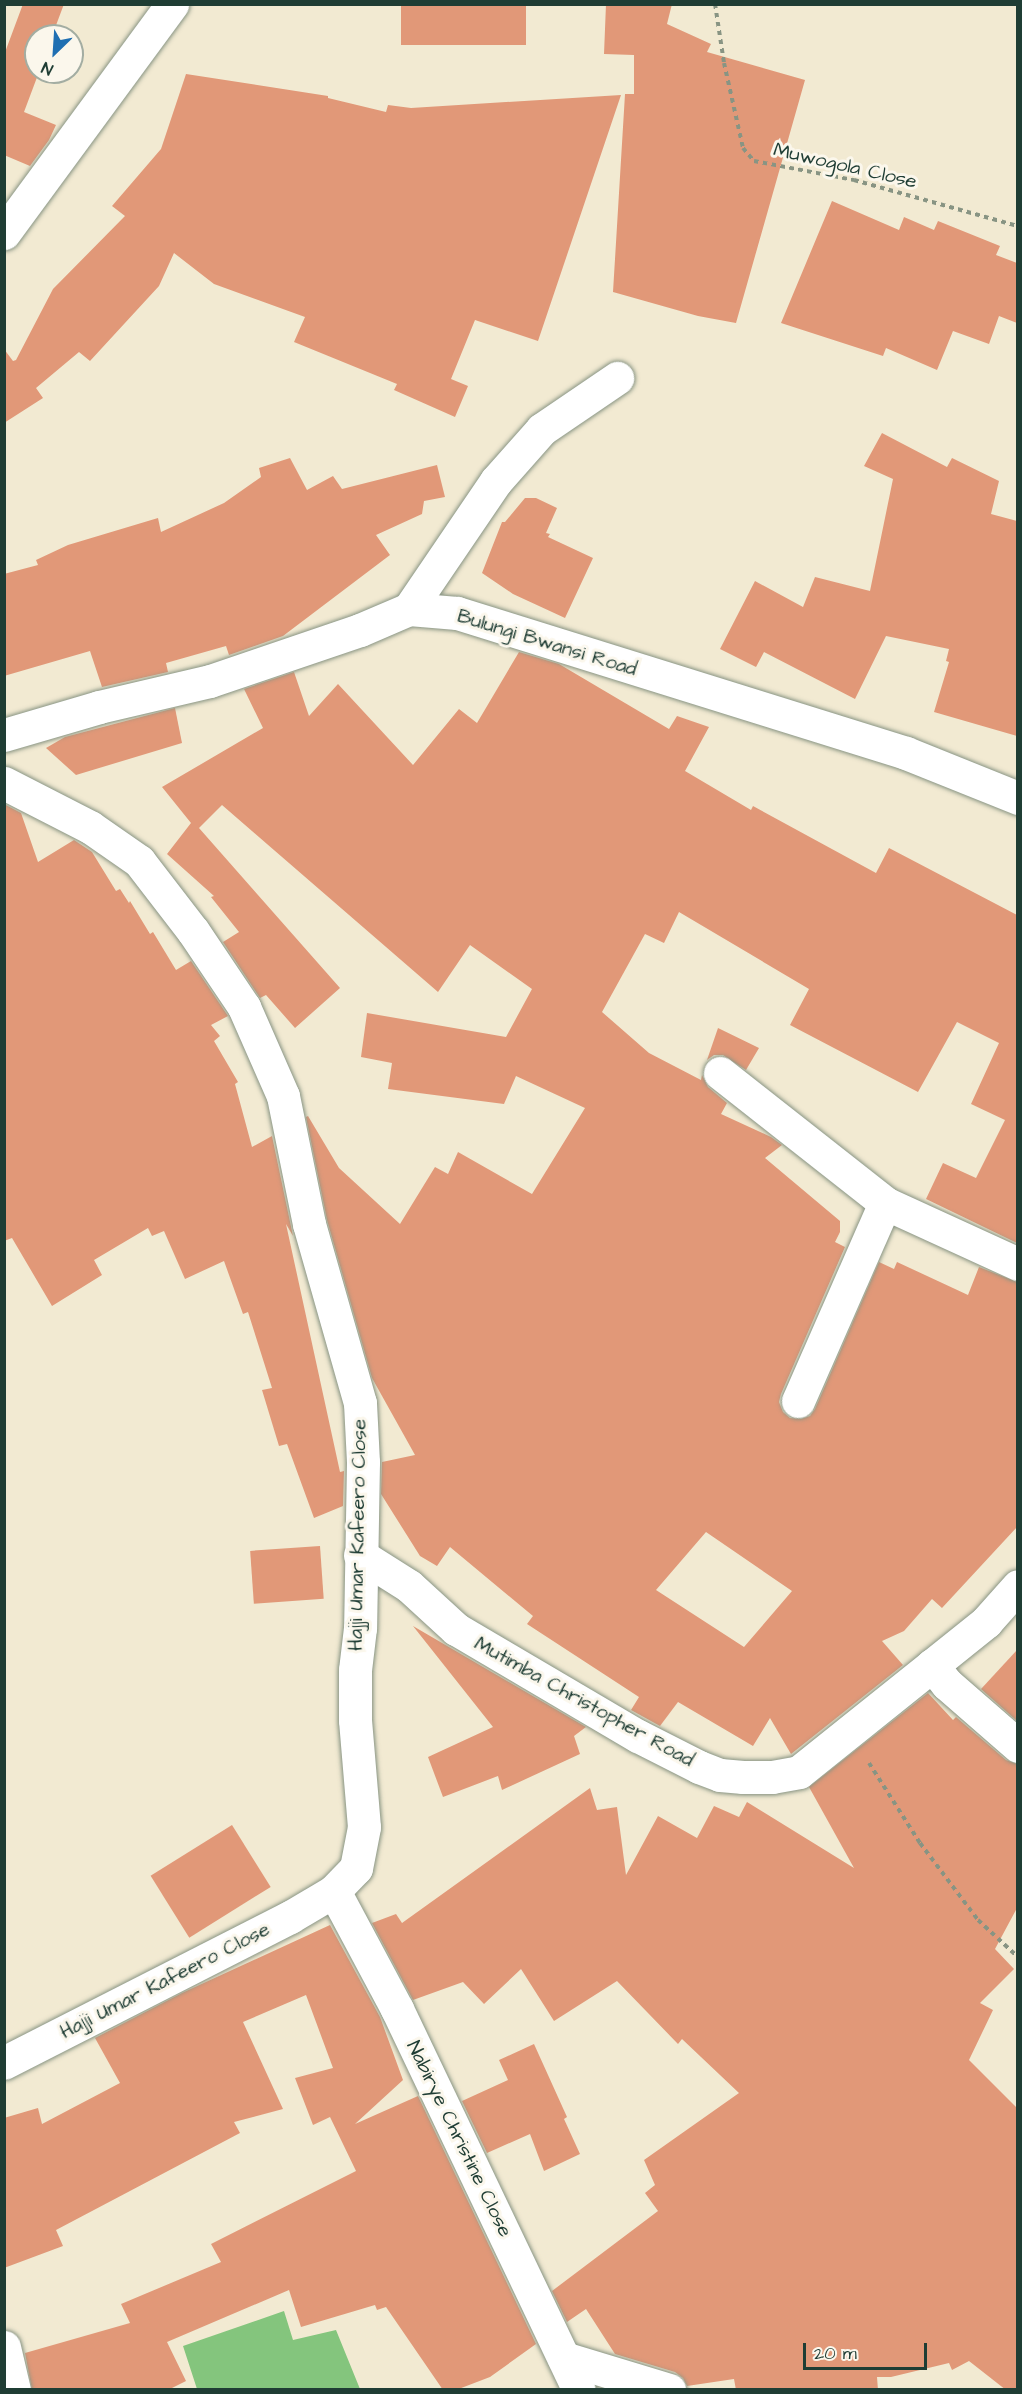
<!DOCTYPE html>
<style>
body{margin:0}
#map{position:relative;width:1022px;height:2394px;overflow:hidden;background:#f2ead2;font-family:"Architects Daughter",sans-serif}
div>[style]{position:absolute}
.green>*{inset:0;background:#84c57d}
.building>*{inset:0;background:#e19878;transform-origin:0 0}
.path>*{height:4px;margin-top:-2px;transform-origin:0;background:repeating-linear-gradient(90deg,#889483 0 4.5px,transparent 0 9px)}
.roads{filter:drop-shadow(0 0 2px #889483) drop-shadow(0 0 2px #889483)}
.minor>*{height:33px;margin:-16.5px;padding:0 16.5px;transform-origin:16.5px;border-radius:16.5px;background:#fff}
span{translate:-50% -50%;white-space:nowrap;text-align:center;line-height:1.15;-webkit-text-stroke:6px #fbf7ec;paint-order:stroke}
.street-label{font-size:20px;color:#1f3d34}
.frame{position:absolute;inset:0;border:6px solid #1f3d34;pointer-events:none}
.north{position:absolute;left:24px;top:24px;width:60px;height:60px;box-sizing:border-box;background:#fbf7ec;border:2px solid #a3ada2;border-radius:50%;rotate:205deg;font-size:16px;font-weight:700;line-height:24px;text-align:center;color:#1f3d34}
.north::after{content:'';display:block;margin:auto;width:21px;height:27px;background:#1f6fb2;clip-path:polygon(50% 0,100% 100%,50% 72%,0 100%)}
.scale{position:absolute;left:803px;top:2343px;width:124px;height:27px;box-sizing:border-box;border:3px solid #1f3d34;border-top:0;padding-left:8px;font-size:18px;line-height:21px;white-space:nowrap;color:#1f3d34;-webkit-text-stroke:4px #fbf7ec;paint-order:stroke}
</style>
<div id="map">
<div class="green">
<i style="clip-path:polygon(284px 2311px,293px 2340px,336px 2330px,360px 2389px,197px 2389px,183px 2346px)"></i>
</div>
<div class="building">
<i style="clip-path:polygon(23px 4px,64px 4px,52px 36px,36px 36px,36px 72px,39px 72px,24px 112px,56px 125px,49px 140px,30px 166px,4px 155px,4px 55px)"></i>
<i style="left:401px;top:4px;width:125px;height:41px"></i>
<i style="clip-path:polygon(606px 4px,672px 4px,667px 24px,711px 44px,707px 52px,805px 80px,736px 323px,698px 316px,613px 292px,625px 94px,634px 94px,634px 55px,604px 54px)"></i>
<i style="clip-path:polygon(186px 74px,328px 96px,328px 98px,386px 112px,388px 105px,411px 108px,621px 95px,538px 341px,475px 320px,451px 379px,468px 386px,455px 417px,394px 390px,397px 384px,294px 342px,305px 317px,214px 284px,174px 253px,159px 286px,90px 361px,79px 352px,36px 388px,43px 398px,4px 423px,4px 349px,13px 361px,16px 360px,53px 289px,125px 216px,112px 206px,161px 149px)"></i>
<i style="clip-path:polygon(832px 201px,899px 230px,904px 217px,934px 230px,938px 221px,1000px 246px,996px 255px,1017px 263px,1017px 323px,999px 316px,989px 344px,953px 331px,937px 370px,886px 348px,883px 356px,781px 323px)"></i>
<i style="clip-path:polygon(882px 433px,947px 467px,952px 458px,999px 481px,991px 514px,1017px 521px,1017px 736px,934px 712px,949px 662px,946px 661px,949px 649px,886px 636px,855px 699px,764px 652px,756px 667px,720px 649px,755px 581px,803px 607px,815px 577px,870px 591px,893px 479px,864px 466px)"></i>
<i style="clip-path:polygon(290px 458px,307px 490px,333px 476px,342px 489px,437px 465px,445px 497px,424px 501px,422px 514px,376px 535px,390px 555px,283px 636px,229px 655px,226px 646px,166px 663px,168px 672px,102px 687px,90px 651px,4px 676px,4px 574px,38px 565px,36px 560px,68px 545px,158px 518px,161px 532px,224px 503px,261px 477px,259px 468px)"></i>
<i style="clip-path:polygon(525px 498px,536px 498px,557px 508px,546px 533px,550px 534px,548px 537px,593px 558px,565px 618px,513px 594px,482px 573px,502px 522px,505px 522px)"></i>
<i style="clip-path:polygon(evenodd,519px 652px,559px 664px,669px 729px,677px 716px,709px 727px,685px 771px,751px 810px,753px 806px,876px 873px,889px 848px,1017px 915px,1017px 1243px,926px 1199px,943px 1163px,976px 1178px,1005px 1120px,971px 1104px,999px 1043px,957px 1022px,918px 1092px,790px 1025px,809px 989px,679px 912px,664px 943px,645px 934px,602px 1012px,649px 1053px,701px 1080px,702px 1075px,708px 1087px,727px 1103px,721px 1114px,771px 1137px,782px 1145px,765px 1158px,840px 1221px,840px 1232px,835px 1242px,845px 1247px,781px 1394px,779px 1402px,783px 1412px,790px 1418px,801px 1419px,810px 1416px,815px 1409px,879px 1262px,894px 1269px,897px 1262px,968px 1295px,979px 1267px,1017px 1282px,1017px 1527px,942px 1608px,932px 1599px,904px 1631px,882px 1641px,903px 1665px,791px 1754px,770px 1718px,753px 1746px,678px 1702px,660px 1726px,631px 1710px,639px 1697px,527px 1624px,533px 1616px,450px 1547px,437px 1566px,420px 1556px,381px 1494px,382px 1462px,415px 1455px,372px 1378px,327px 1220px,306px 1117px,308px 1116px,339px 1168px,400px 1224px,435px 1167px,448px 1174px,458px 1152px,532px 1194px,585px 1108px,516px 1076px,504px 1104px,388px 1089px,392px 1063px,361px 1057px,367px 1013px,506px 1037px,532px 989px,470px 945px,438px 992px,222px 805px,199px 828px,340px 988px,295px 1028px,266px 995px,260px 998px,223px 942px,239px 932px,211px 897px,214px 896px,167px 854px,191px 823px,162px 787px,263px 728px,244px 689px,294px 672px,309px 716px,338px 684px,413px 765px,459px 709px,477px 723px,519px 652px,706px 1532px,792px 1591px,744px 1647px,656px 1590px,706px 1532px)"></i>
<i style="clip-path:polygon(175px 708px,182px 743px,76px 775px,46px 748px,65px 737px)"></i>
<i style="clip-path:polygon(4px 804px,21px 813px,38px 862px,74px 840px,92px 852px,116px 891px,120px 889px,129px 903px,130px 901px,150px 934px,153px 932px,176px 970px,191px 961px,228px 1016px,211px 1025px,220px 1036px,214px 1041px,238px 1082px,235px 1084px,252px 1147px,272px 1136px,293px 1236px,286px 1224px,340px 1472px,344px 1471px,343px 1506px,314px 1518px,287px 1444px,279px 1446px,262px 1390px,272px 1388px,248px 1312px,243px 1314px,224px 1261px,185px 1279px,164px 1231px,152px 1236px,148px 1228px,94px 1260px,102px 1275px,52px 1306px,12px 1238px,4px 1241px)"></i>
<i style="clip-path:polygon(718px 1028px,759px 1048px,746px 1070px,723px 1055px,714px 1055px,707px 1060px)"></i>
<i style="left:320px;top:1546px;width:53px;height:70px;rotate:86deg"></i>
<i style="clip-path:polygon(413px 1626px,586px 1727px,574px 1736px,580px 1754px,502px 1790px,498px 1776px,443px 1797px,428px 1757px,493px 1727px)"></i>
<i style="clip-path:polygon(1017px 1650px,1017px 1721px,981px 1689px)"></i>
<i style="clip-path:polygon(928px 1693px,953px 1720px,956px 1717px,1006px 1760px,1017px 1764px,1017px 1908px,995px 1949px,1014px 1969px,980px 2003px,993px 2010px,969px 2060px,1017px 2108px,1017px 2390px,1006px 2390px,969px 2361px,952px 2370px,949px 2363px,891px 2377px,877px 2377px,878px 2390px,736px 2390px,734px 2379px,687px 2386px,683px 2378px,675px 2372px,615px 2354px,586px 2309px,567px 2322px,552px 2291px,658px 2211px,645px 2193px,655px 2185px,644px 2160px,739px 2093px,682px 2039px,678px 2044px,617px 1981px,554px 2021px,521px 1969px,484px 2004px,463px 1982px,413px 2000px,372px 1923px,396px 1914px,402px 1923px,590px 1788px,597px 1810px,617px 1807px,626px 1875px,658px 1816px,697px 1838px,714px 1806px,739px 1817px,747px 1802px,854px 1868px,809px 1787px)"></i>
<i style="left:232px;top:1825px;width:73px;height:96px;rotate:58deg"></i>
<i style="clip-path:polygon(330px 1925px,380px 2017px,403px 2080px,355px 2124px,418px 2096px,536px 2344px,490px 2377px,456px 2390px,443px 2390px,386px 2307px,377px 2310px,375px 2305px,301px 2327px,289px 2290px,167px 2342px,186px 2381px,168px 2390px,32px 2390px,25px 2353px,130px 2323px,121px 2304px,221px 2262px,211px 2244px,356px 2171px,330px 2117px,313px 2125px,295px 2078px,333px 2068px,306px 1995px,243px 2022px,283px 2109px,234px 2122px,240px 2133px,56px 2230px,63px 2246px,4px 2268px,4px 2118px,38px 2108px,42px 2124px,120px 2083px,95px 2038px,182px 1993px)"></i>
<i style="clip-path:polygon(534px 2044px,567px 2117px,564px 2119px,580px 2154px,544px 2171px,530px 2134px,487px 2153px,462px 2101px,508px 2080px,499px 2060px)"></i>
</div>
<div class="path">
<i style="left:715px;top:4px;width:60px;rotate:81.3deg"></i>
<i style="left:724px;top:63px;width:87px;rotate:77.4deg"></i>
<i style="left:743px;top:148px;width:17px;rotate:50deg"></i>
<i style="left:754px;top:161px;width:102px;rotate:10.8deg"></i>
<i style="left:854px;top:180px;width:170px;rotate:15.7deg"></i>
<i style="left:869px;top:1763px;width:95px;rotate:57.5deg"></i>
<i style="left:920px;top:1843px;width:96px;rotate:53deg"></i>
<i style="left:978px;top:1920px;width:54px;rotate:42.8deg"></i>
</div>
<div class="roads">
<div class="minor">
<i style="left:4px;top:233px;width:284px;rotate:-53.7deg"></i>
<i style="left:409px;top:609px;width:155px;rotate:-55.8deg"></i>
<i style="left:496px;top:481px;width:69px;rotate:-48.5deg"></i>
<i style="left:542px;top:429px;width:91px;rotate:-34.2deg"></i>
<i style="left:4px;top:735px;width:99px;rotate:-16.4deg"></i>
<i style="left:99px;top:707px;width:114px;rotate:-13.2deg"></i>
<i style="left:210px;top:681px;width:158px;rotate:-18.8deg"></i>
<i style="left:360px;top:630px;width:53px;rotate:-23.2deg"></i>
<i style="left:409px;top:609px;width:48px;rotate:4.8deg"></i>
<i style="left:457px;top:613px;width:470px;rotate:17.3deg"></i>
<i style="left:906px;top:753px;width:121px;rotate:21.9deg"></i>
<i style="left:4px;top:783px;width:97px;rotate:27.1deg"></i>
<i style="left:90px;top:827px;width:60px;rotate:34.8deg"></i>
<i style="left:139px;top:861px;width:88px;rotate:52.4deg"></i>
<i style="left:193px;top:931px;width:92px;rotate:56.1deg"></i>
<i style="left:244px;top:1007px;width:97px;rotate:66.3deg"></i>
<i style="left:283px;top:1096px;width:131px;rotate:78.5deg"></i>
<i style="left:309px;top:1224px;width:186px;rotate:74.1deg"></i>
<i style="left:360px;top:1403px;width:59px;rotate:87.1deg"></i>
<i style="left:363px;top:1462px;width:166px;rotate:91deg"></i>
<i style="left:360px;top:1628px;width:42px;rotate:96.8deg"></i>
<i style="left:355px;top:1670px;width:50px;rotate:90deg"></i>
<i style="left:355px;top:1720px;width:107px;rotate:85.2deg"></i>
<i style="left:364px;top:1827px;width:42px;rotate:101deg"></i>
<i style="left:356px;top:1868px;width:32px;rotate:134deg"></i>
<i style="left:334px;top:1891px;width:51px;rotate:149.4deg"></i>
<i style="left:290px;top:1917px;width:321px;rotate:153deg"></i>
<i style="left:720px;top:1073px;width:210px;rotate:38.2deg"></i>
<i style="left:885px;top:1203px;width:146px;rotate:24.6deg"></i>
<i style="left:798px;top:1401px;width:216px;rotate:-66.3deg"></i>
<i style="left:360px;top:1555px;width:58px;rotate:32.3deg"></i>
<i style="left:409px;top:1586px;width:64px;rotate:42.5deg"></i>
<i style="left:456px;top:1629px;width:211px;rotate:30.5deg"></i>
<i style="left:638px;top:1736px;width:68px;rotate:26.9deg"></i>
<i style="left:699px;top:1767px;width:22px;rotate:21deg"></i>
<i style="left:720px;top:1775px;width:23px;rotate:5deg"></i>
<i style="left:743px;top:1777px;width:29px"></i>
<i style="left:772px;top:1777px;width:27px;rotate:-10deg"></i>
<i style="left:799px;top:1772px;width:240px;rotate:-38.7deg"></i>
<i style="left:986px;top:1622px;width:48px;rotate:-48.4deg"></i>
<i style="left:932px;top:1665px;width:24px;rotate:52deg"></i>
<i style="left:947px;top:1684px;width:94px;rotate:41.1deg"></i>
<i style="left:334px;top:1891px;width:134px;rotate:61.9deg"></i>
<i style="left:397px;top:2009px;width:422px;rotate:64.5deg"></i>
<i style="left:4px;top:2347px;width:44px;rotate:76.9deg"></i>
<i style="left:564px;top:2358px;width:110px;rotate:16.9deg"></i>
</div>
</div>
<div class="street-label">
<span style="left:845px;top:166px;rotate:13deg">Muwogola Close</span>
<span style="left:547px;top:643px;rotate:17deg">Bulungi Bwansi Road</span>
<span style="left:358px;top:1535px;rotate:-89deg">Hajji Umar Kafeero Close</span>
<span style="left:584px;top:1702px;rotate:29deg">Mutimba Christopher Road</span>
<span style="left:165px;top:1981px;rotate:-27deg">Hajji Umar Kafeero Close</span>
<span style="left:459px;top:2139px;rotate:64deg">Nabirye Christine Close</span>
</div>
<div class="frame"></div>
<div class="north">N</div>
<div class="scale">20 m</div>
</div>
